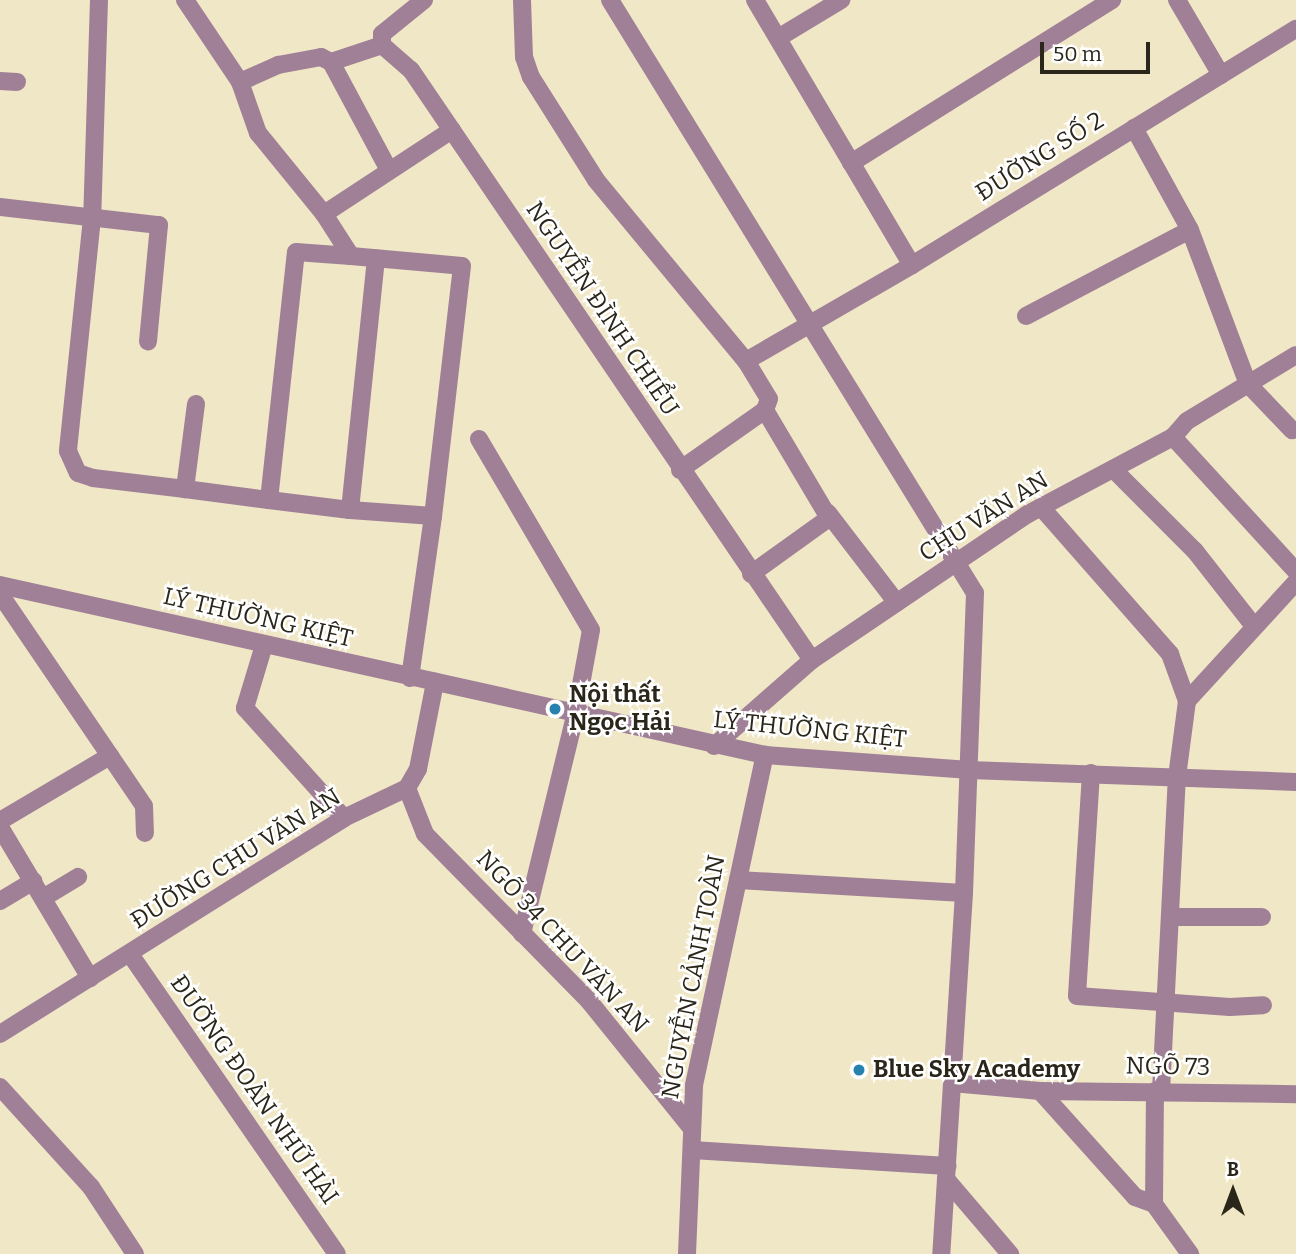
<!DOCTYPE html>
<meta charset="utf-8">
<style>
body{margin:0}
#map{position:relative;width:1296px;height:1254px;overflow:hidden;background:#f0e7c6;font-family:Bitter,serif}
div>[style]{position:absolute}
.minor>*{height:18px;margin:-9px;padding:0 9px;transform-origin:9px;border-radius:9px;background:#a08097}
.dots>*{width:19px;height:19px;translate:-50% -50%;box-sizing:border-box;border:4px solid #fff;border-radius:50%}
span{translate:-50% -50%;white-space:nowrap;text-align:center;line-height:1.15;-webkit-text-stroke:5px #fff;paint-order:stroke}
.street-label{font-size:24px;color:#2a271a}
.poi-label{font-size:24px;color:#2a271a;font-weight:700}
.left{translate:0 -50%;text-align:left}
.north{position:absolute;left:1198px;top:1156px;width:70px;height:70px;-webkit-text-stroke:5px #fff;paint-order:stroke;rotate:0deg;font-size:19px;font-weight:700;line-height:28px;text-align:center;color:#2a271a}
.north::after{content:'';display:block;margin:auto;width:24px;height:32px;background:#2a271a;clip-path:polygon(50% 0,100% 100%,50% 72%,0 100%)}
.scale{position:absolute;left:1040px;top:42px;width:110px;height:32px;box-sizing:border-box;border:4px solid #2a271a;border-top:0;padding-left:9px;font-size:21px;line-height:24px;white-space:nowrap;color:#2a271a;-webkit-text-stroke:5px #fff;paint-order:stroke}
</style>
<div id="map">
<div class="minor">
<i style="left:99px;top:0;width:218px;rotate:91.8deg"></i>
<i style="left:92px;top:218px;width:234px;rotate:95.9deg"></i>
<i style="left:68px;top:451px;width:24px;rotate:66deg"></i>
<i style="left:78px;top:473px;width:16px;rotate:18deg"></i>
<i style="left:93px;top:478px;width:93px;rotate:6.8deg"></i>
<i style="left:185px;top:0;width:99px;rotate:56.1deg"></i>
<i style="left:240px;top:82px;width:42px;rotate:-24.1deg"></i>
<i style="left:278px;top:65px;width:44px;rotate:-10.5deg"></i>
<i style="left:321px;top:57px;width:11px;rotate:27deg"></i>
<i style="left:331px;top:62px;width:54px;rotate:-18.4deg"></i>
<i style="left:424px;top:0;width:54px;rotate:141deg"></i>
<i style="left:382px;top:34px;width:11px;rotate:90deg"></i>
<i style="left:382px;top:45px;width:38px;rotate:41deg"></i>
<i style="left:411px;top:70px;width:713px;rotate:55.8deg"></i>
<i style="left:522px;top:0;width:57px;rotate:88deg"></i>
<i style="left:524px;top:57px;width:21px;rotate:71deg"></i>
<i style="left:531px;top:77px;width:122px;rotate:57.7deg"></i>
<i style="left:596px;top:180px;width:235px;rotate:50.4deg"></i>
<i style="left:746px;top:361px;width:44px;rotate:58.8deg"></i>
<i style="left:769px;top:399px;width:12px;rotate:110deg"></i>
<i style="left:765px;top:410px;width:104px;rotate:144.8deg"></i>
<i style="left:610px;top:0;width:696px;rotate:58.39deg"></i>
<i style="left:975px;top:593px;width:300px;rotate:92.1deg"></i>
<i style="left:964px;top:893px;width:362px;rotate:93.6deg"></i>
<i style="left:755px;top:0;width:308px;rotate:59.4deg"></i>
<i style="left:1177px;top:0;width:87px;rotate:59.6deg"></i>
<i style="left:778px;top:38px;width:74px;rotate:-31.1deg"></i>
<i style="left:331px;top:62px;width:123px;rotate:61.8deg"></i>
<i style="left:0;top:81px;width:17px;rotate:3deg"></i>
<i style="left:240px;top:82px;width:54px;rotate:70.6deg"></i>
<i style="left:258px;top:133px;width:104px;rotate:50.8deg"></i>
<i style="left:324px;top:214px;width:153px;rotate:-33.3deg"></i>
<i style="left:1134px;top:128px;width:116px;rotate:61.2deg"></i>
<i style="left:851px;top:163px;width:308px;rotate:-32deg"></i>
<i style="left:0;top:207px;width:160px;rotate:6.5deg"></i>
<i style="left:159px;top:225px;width:117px;rotate:95.4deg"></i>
<i style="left:324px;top:214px;width:50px;rotate:57.3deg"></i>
<i style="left:351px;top:256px;width:111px;rotate:5.1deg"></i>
<i style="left:462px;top:266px;width:252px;rotate:96.6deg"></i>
<i style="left:433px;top:516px;width:83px;rotate:-175.9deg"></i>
<i style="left:350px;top:510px;width:253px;rotate:-84.1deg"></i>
<i style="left:1026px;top:316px;width:185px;rotate:-27.7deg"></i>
<i style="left:1190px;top:230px;width:165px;rotate:69.4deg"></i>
<i style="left:1248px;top:384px;width:64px;rotate:46.3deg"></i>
<i style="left:746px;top:361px;width:192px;rotate:-30deg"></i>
<i style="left:912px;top:265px;width:451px;rotate:-31.6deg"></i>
<i style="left:196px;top:404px;width:86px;rotate:97.4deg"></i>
<i style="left:185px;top:489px;width:85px;rotate:7.5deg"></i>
<i style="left:1173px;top:437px;width:182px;rotate:47.5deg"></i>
<i style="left:479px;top:439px;width:221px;rotate:59.6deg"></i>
<i style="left:591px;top:630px;width:83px;rotate:100.4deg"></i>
<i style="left:576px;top:712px;width:228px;rotate:103.7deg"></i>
<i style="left:1113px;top:469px;width:116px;rotate:45deg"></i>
<i style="left:1195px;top:551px;width:94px;rotate:51.9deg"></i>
<i style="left:1041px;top:507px;width:196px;rotate:48.7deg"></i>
<i style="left:1170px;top:654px;width:50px;rotate:70.1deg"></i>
<i style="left:350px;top:510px;width:82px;rotate:-173deg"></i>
<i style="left:269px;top:500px;width:249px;rotate:-83.8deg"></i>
<i style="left:296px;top:252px;width:55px;rotate:4.2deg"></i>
<i style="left:828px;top:513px;width:113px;rotate:52.5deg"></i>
<i style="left:751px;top:574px;width:96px;rotate:-35.7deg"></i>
<i style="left:829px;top:518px;width:126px;rotate:-120.7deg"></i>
<i style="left:0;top:585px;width:784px;rotate:12.53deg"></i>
<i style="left:765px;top:755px;width:205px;rotate:4.2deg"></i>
<i style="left:969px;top:770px;width:327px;rotate:2.1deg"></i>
<i style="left:0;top:594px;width:256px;rotate:55.8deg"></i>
<i style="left:144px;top:806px;width:27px;rotate:88deg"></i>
<i style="left:264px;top:645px;width:66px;rotate:106.8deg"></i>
<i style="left:245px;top:708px;width:148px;rotate:48deg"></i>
<i style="left:410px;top:678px;width:164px;rotate:-81.9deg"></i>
<i style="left:714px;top:746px;width:130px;rotate:-41.3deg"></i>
<i style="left:812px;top:660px;width:261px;rotate:-34.1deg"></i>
<i style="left:1028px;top:514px;width:164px;rotate:-28deg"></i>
<i style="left:1173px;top:437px;width:21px;rotate:-49deg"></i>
<i style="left:1187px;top:421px;width:127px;rotate:-31.2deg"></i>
<i style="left:1091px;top:773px;width:223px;rotate:93.6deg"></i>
<i style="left:1077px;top:996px;width:153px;rotate:4.1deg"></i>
<i style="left:1230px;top:1007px;width:33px;rotate:-3deg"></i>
<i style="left:407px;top:788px;width:49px;rotate:68.6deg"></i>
<i style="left:425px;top:834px;width:234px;rotate:45.5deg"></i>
<i style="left:589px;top:1001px;width:161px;rotate:51.1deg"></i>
<i style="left:0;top:821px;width:128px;rotate:-30.6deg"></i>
<i style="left:0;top:827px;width:176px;rotate:59.2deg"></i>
<i style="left:738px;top:880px;width:226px;rotate:3.3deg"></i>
<i style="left:43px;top:898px;width:41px;rotate:-31deg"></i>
<i style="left:0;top:901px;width:39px;rotate:-31deg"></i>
<i style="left:1172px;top:917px;width:90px"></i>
<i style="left:130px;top:954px;width:364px;rotate:55.4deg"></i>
<i style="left:0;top:1034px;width:406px;rotate:-32.1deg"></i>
<i style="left:344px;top:818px;width:70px;rotate:-25.5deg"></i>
<i style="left:407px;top:788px;width:22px;rotate:-60deg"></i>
<i style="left:418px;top:769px;width:89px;rotate:-78.9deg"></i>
<i style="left:952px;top:1083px;width:88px;rotate:5.2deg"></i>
<i style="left:1040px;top:1091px;width:256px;rotate:0.7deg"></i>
<i style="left:0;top:1087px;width:135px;rotate:47.7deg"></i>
<i style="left:91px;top:1187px;width:80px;rotate:56.7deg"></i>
<i style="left:1040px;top:1091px;width:142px;rotate:48.1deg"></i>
<i style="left:1135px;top:1197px;width:20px;rotate:20deg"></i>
<i style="left:1154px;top:1204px;width:62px;rotate:54.2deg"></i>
<i style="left:1161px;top:1091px;width:314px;rotate:-87.1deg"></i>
<i style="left:1177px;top:777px;width:77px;rotate:-82.5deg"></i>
<i style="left:1187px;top:701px;width:161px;rotate:-47.5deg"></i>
<i style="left:692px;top:1150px;width:256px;rotate:3.6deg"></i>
<i style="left:946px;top:1179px;width:99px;rotate:49.5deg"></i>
<i style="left:1154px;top:1204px;width:113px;rotate:-89.5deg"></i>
<i style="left:687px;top:1254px;width:169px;rotate:-87.6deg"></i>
<i style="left:694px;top:1085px;width:338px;rotate:-77.9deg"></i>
</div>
<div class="dots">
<i style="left:555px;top:709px;background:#2781af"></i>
<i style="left:859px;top:1070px;background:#2781af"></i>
</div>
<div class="street-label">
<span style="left:1040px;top:157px;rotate:-32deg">ĐƯỜNG SỐ 2</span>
<span style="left:602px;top:309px;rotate:56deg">NGUYỄN ĐÌNH CHIỂU</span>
<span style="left:984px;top:517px;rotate:-32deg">CHU VĂN AN</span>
<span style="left:258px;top:618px;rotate:13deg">LÝ THƯỜNG KIỆT</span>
<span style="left:810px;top:730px;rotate:6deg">LÝ THƯỜNG KIỆT</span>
<span style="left:236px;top:859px;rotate:-32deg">ĐƯỜNG CHU VĂN AN</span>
<span style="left:562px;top:942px;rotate:47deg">NGÕ 34 CHU VĂN AN</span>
<span style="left:694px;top:977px;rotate:-79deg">NGUYỄN CẢNH TOÀN</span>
<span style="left:1168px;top:1067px;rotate:1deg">NGÕ 73</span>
<span style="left:254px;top:1090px;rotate:55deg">ĐƯỜNG ĐOÀN NHỮ HÀI</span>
</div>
<div class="poi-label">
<span class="left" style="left:569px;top:709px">Nội thất<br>Ngọc Hải</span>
<span class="left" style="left:873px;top:1070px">Blue Sky Academy</span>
</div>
<div class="north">B</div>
<div class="scale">50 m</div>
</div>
